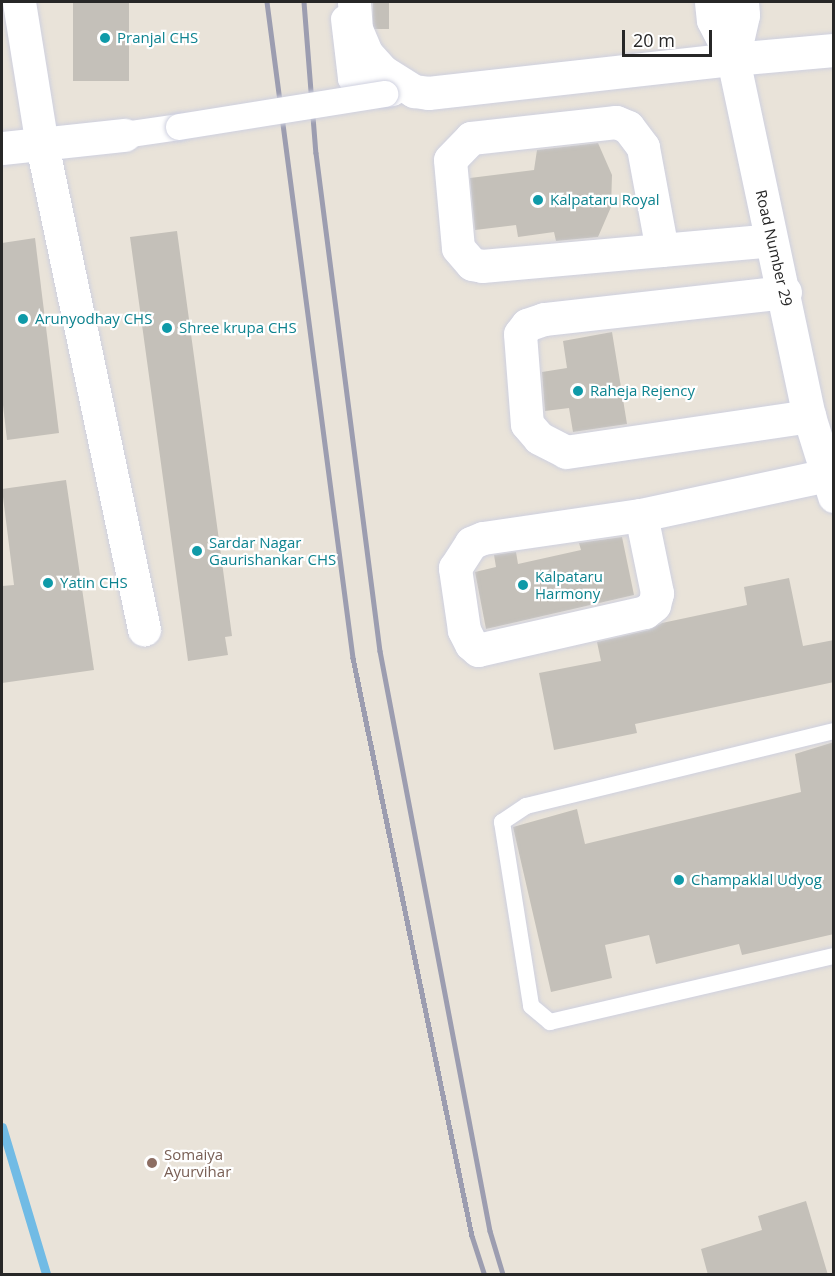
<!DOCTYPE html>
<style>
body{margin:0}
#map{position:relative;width:835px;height:1276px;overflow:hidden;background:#e9e3d9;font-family:"Open Sans",sans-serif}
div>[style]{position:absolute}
.stream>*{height:9px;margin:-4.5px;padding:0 4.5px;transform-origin:4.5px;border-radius:4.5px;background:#71bbe5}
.building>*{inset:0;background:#c4c0b9;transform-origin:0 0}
.roads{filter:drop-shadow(0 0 2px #ced0df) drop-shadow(0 0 2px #ced0df)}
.service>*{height:16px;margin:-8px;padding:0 8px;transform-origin:8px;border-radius:8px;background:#fff}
.pedestrian>*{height:26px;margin:-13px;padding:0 13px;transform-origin:13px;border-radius:13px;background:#fff}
.minor>*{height:33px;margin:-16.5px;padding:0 16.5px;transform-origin:16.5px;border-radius:16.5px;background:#fff}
.tertiary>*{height:33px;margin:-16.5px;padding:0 16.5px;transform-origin:16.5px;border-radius:16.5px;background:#fff}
.secondary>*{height:33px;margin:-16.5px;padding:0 16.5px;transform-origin:16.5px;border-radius:16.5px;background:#fff}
.rail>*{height:4.5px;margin:-2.25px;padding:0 2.25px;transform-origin:2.25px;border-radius:2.25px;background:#9c9db0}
.bridges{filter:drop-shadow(0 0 2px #ced0df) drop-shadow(0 0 2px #ced0df)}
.pedestrian-bridge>*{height:26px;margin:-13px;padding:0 13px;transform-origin:13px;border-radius:13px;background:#fff}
.dots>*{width:16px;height:16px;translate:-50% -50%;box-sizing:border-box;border:3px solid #fff;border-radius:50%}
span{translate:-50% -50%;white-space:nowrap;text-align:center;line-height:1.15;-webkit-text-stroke:4.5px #fff;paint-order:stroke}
.culture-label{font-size:15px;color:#0d838f}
.left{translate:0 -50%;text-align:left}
.street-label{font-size:15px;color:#272727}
.education-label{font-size:15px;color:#785e54}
.frame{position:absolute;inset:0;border:3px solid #272727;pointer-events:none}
.scale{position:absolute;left:622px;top:30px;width:90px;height:27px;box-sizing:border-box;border:3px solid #272727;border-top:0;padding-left:8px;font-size:18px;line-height:21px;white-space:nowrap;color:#272727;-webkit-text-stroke:4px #fff;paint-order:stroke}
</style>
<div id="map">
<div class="stream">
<i style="left:2px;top:1127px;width:153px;rotate:73.3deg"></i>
</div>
<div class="building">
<i style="left:73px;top:2px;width:56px;height:79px"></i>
<i style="left:373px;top:2px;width:16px;height:27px"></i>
<i style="clip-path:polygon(598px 143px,612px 175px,611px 207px,598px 237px,556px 241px,554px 232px,518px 237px,516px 225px,475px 230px,470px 178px,534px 170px,537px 150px)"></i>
<i style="clip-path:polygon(177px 231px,232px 636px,225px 637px,228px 655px,188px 661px,130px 237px)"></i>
<i style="clip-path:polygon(35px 238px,59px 433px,7px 440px,2px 396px,2px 243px)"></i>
<i style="clip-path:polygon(612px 332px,627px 424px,573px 432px,569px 408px,545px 411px,542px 372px,567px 368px,563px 341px)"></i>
<i style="clip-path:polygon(66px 480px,94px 670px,2px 683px,2px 586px,14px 585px,2px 489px)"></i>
<i style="clip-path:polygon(622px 537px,634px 595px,486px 629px,475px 572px,496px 567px,494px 555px,516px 552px,518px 564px,581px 550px,579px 543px)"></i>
<i style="clip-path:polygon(789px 578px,803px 646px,834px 640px,834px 682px,635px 724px,637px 733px,554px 750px,539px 673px,601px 661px,597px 642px,649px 630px,662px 623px,747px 605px,744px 587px)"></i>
<i style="clip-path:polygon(834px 742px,834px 934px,742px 955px,739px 944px,656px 964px,649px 935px,605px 945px,612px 978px,551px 992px,513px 827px,577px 809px,585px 844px,801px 792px,795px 754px)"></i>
<i style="clip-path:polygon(806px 1201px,828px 1275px,708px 1275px,701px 1249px,762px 1230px,758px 1216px)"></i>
</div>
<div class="roads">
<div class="service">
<i style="left:834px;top:731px;width:317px;rotate:166.3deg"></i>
<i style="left:526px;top:806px;width:29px;rotate:146deg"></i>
<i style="left:502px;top:822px;width:186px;rotate:81deg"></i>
<i style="left:531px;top:1006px;width:25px;rotate:40deg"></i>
<i style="left:550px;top:1022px;width:292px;rotate:-13.1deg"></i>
</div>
<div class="pedestrian">
<i style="left:344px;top:19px;width:60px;rotate:83.3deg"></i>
<i style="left:351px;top:79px;width:20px;rotate:-6deg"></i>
<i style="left:371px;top:77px;width:22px;rotate:51deg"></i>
<i style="left:385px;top:94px;width:8px;rotate:-7deg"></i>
<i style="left:124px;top:135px;width:56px;rotate:-8.3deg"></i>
</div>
<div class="minor">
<i style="left:19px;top:2px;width:145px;rotate:80.9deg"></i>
<i style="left:42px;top:145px;width:495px;rotate:78.1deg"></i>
<i style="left:354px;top:2px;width:27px;rotate:86deg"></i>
<i style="left:356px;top:29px;width:26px;rotate:67deg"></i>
<i style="left:366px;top:53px;width:24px;rotate:48deg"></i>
<i style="left:382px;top:71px;width:38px;rotate:32deg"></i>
<i style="left:414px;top:91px;width:14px;rotate:8deg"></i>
<i style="left:428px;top:93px;width:307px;rotate:-6.4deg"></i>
<i style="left:2px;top:148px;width:123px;rotate:-6.1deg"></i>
<i style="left:662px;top:250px;width:105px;rotate:-100.5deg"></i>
<i style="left:643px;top:147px;width:25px;rotate:-127deg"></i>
<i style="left:628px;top:127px;width:13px;rotate:-157deg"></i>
<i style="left:616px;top:122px;width:146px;rotate:173.7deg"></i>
<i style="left:471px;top:138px;width:30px;rotate:134deg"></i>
<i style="left:450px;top:160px;width:88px;rotate:84.8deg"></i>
<i style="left:458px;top:248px;width:21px;rotate:49deg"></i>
<i style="left:472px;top:264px;width:10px;rotate:11deg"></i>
<i style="left:482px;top:266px;width:290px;rotate:-5.1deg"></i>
<i style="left:785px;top:292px;width:243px;rotate:173.6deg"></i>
<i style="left:544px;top:319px;width:18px;rotate:161deg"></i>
<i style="left:527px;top:325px;width:11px;rotate:128deg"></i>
<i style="left:520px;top:334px;width:90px;rotate:85.6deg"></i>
<i style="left:527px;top:424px;width:18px;rotate:49deg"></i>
<i style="left:539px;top:438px;width:30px;rotate:27deg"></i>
<i style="left:566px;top:452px;width:246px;rotate:-8.4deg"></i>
<i style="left:641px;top:515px;width:80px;rotate:78.4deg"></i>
<i style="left:657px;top:593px;width:12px;rotate:104deg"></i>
<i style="left:654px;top:605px;width:11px;rotate:142deg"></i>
<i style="left:645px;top:612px;width:171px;rotate:167.2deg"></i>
<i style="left:478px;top:650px;width:9px;rotate:-139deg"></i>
<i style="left:471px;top:644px;width:16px;rotate:-117deg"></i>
<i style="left:464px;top:630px;width:63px;rotate:-98.3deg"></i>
<i style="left:455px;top:568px;width:30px;rotate:-57deg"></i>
<i style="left:471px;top:543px;width:13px;rotate:-23deg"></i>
<i style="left:483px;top:538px;width:160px;rotate:-8.3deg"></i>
<i style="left:641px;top:515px;width:190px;rotate:-12.1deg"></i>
</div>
<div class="tertiary">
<i style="left:733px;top:59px;width:101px;rotate:-5.1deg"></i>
</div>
<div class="secondary">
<i style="left:711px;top:2px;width:18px;rotate:84deg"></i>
<i style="left:713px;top:20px;width:44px;rotate:62.9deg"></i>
<i style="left:733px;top:59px;width:365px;rotate:78deg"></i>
<i style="left:809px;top:416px;width:84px;rotate:72.6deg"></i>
<i style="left:733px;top:59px;width:45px;rotate:-77.2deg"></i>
<i style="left:743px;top:15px;width:13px;rotate:-94deg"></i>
</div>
</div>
<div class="rail">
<i style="left:267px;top:2px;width:662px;rotate:82.53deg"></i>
<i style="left:353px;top:658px;width:590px;rotate:78.37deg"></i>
<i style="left:472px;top:1236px;width:40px;rotate:72deg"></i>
<i style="left:304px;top:2px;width:151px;rotate:85.5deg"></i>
<i style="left:316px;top:153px;width:502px;rotate:82.68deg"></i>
<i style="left:380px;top:651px;width:590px;rotate:79.26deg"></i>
<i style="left:490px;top:1231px;width:45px;rotate:73.2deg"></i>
</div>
<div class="bridges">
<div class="pedestrian-bridge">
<i style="left:179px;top:127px;width:209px;rotate:-9.1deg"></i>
</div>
</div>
<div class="dots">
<i style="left:105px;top:38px;background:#0f9aa8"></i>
<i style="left:538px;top:200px;background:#0f9aa8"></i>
<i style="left:23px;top:319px;background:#0f9aa8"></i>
<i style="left:167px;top:328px;background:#0f9aa8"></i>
<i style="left:578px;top:391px;background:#0f9aa8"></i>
<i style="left:197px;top:551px;background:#0f9aa8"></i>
<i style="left:48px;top:583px;background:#0f9aa8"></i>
<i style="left:523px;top:585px;background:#0f9aa8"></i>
<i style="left:679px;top:880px;background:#0f9aa8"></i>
<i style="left:152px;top:1163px;background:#8d6e63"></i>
</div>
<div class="culture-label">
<span class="left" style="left:117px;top:38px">Pranjal CHS</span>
<span class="left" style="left:550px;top:200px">Kalpataru Royal</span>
<span class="left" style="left:35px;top:319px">Arunyodhay CHS</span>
<span class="left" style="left:179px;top:328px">Shree krupa CHS</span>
<span class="left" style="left:590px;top:391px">Raheja Rejency</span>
<span class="left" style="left:209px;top:551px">Sardar Nagar<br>Gaurishankar CHS</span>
<span class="left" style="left:535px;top:585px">Kalpataru<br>Harmony</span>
<span class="left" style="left:60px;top:583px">Yatin CHS</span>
<span class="left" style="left:691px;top:880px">Champaklal Udyog</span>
</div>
<div class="street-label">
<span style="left:774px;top:248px;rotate:77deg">Road Number 29</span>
</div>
<div class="education-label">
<span class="left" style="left:164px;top:1163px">Somaiya<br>Ayurvihar</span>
</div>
<div class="frame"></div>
<div class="scale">20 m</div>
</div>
